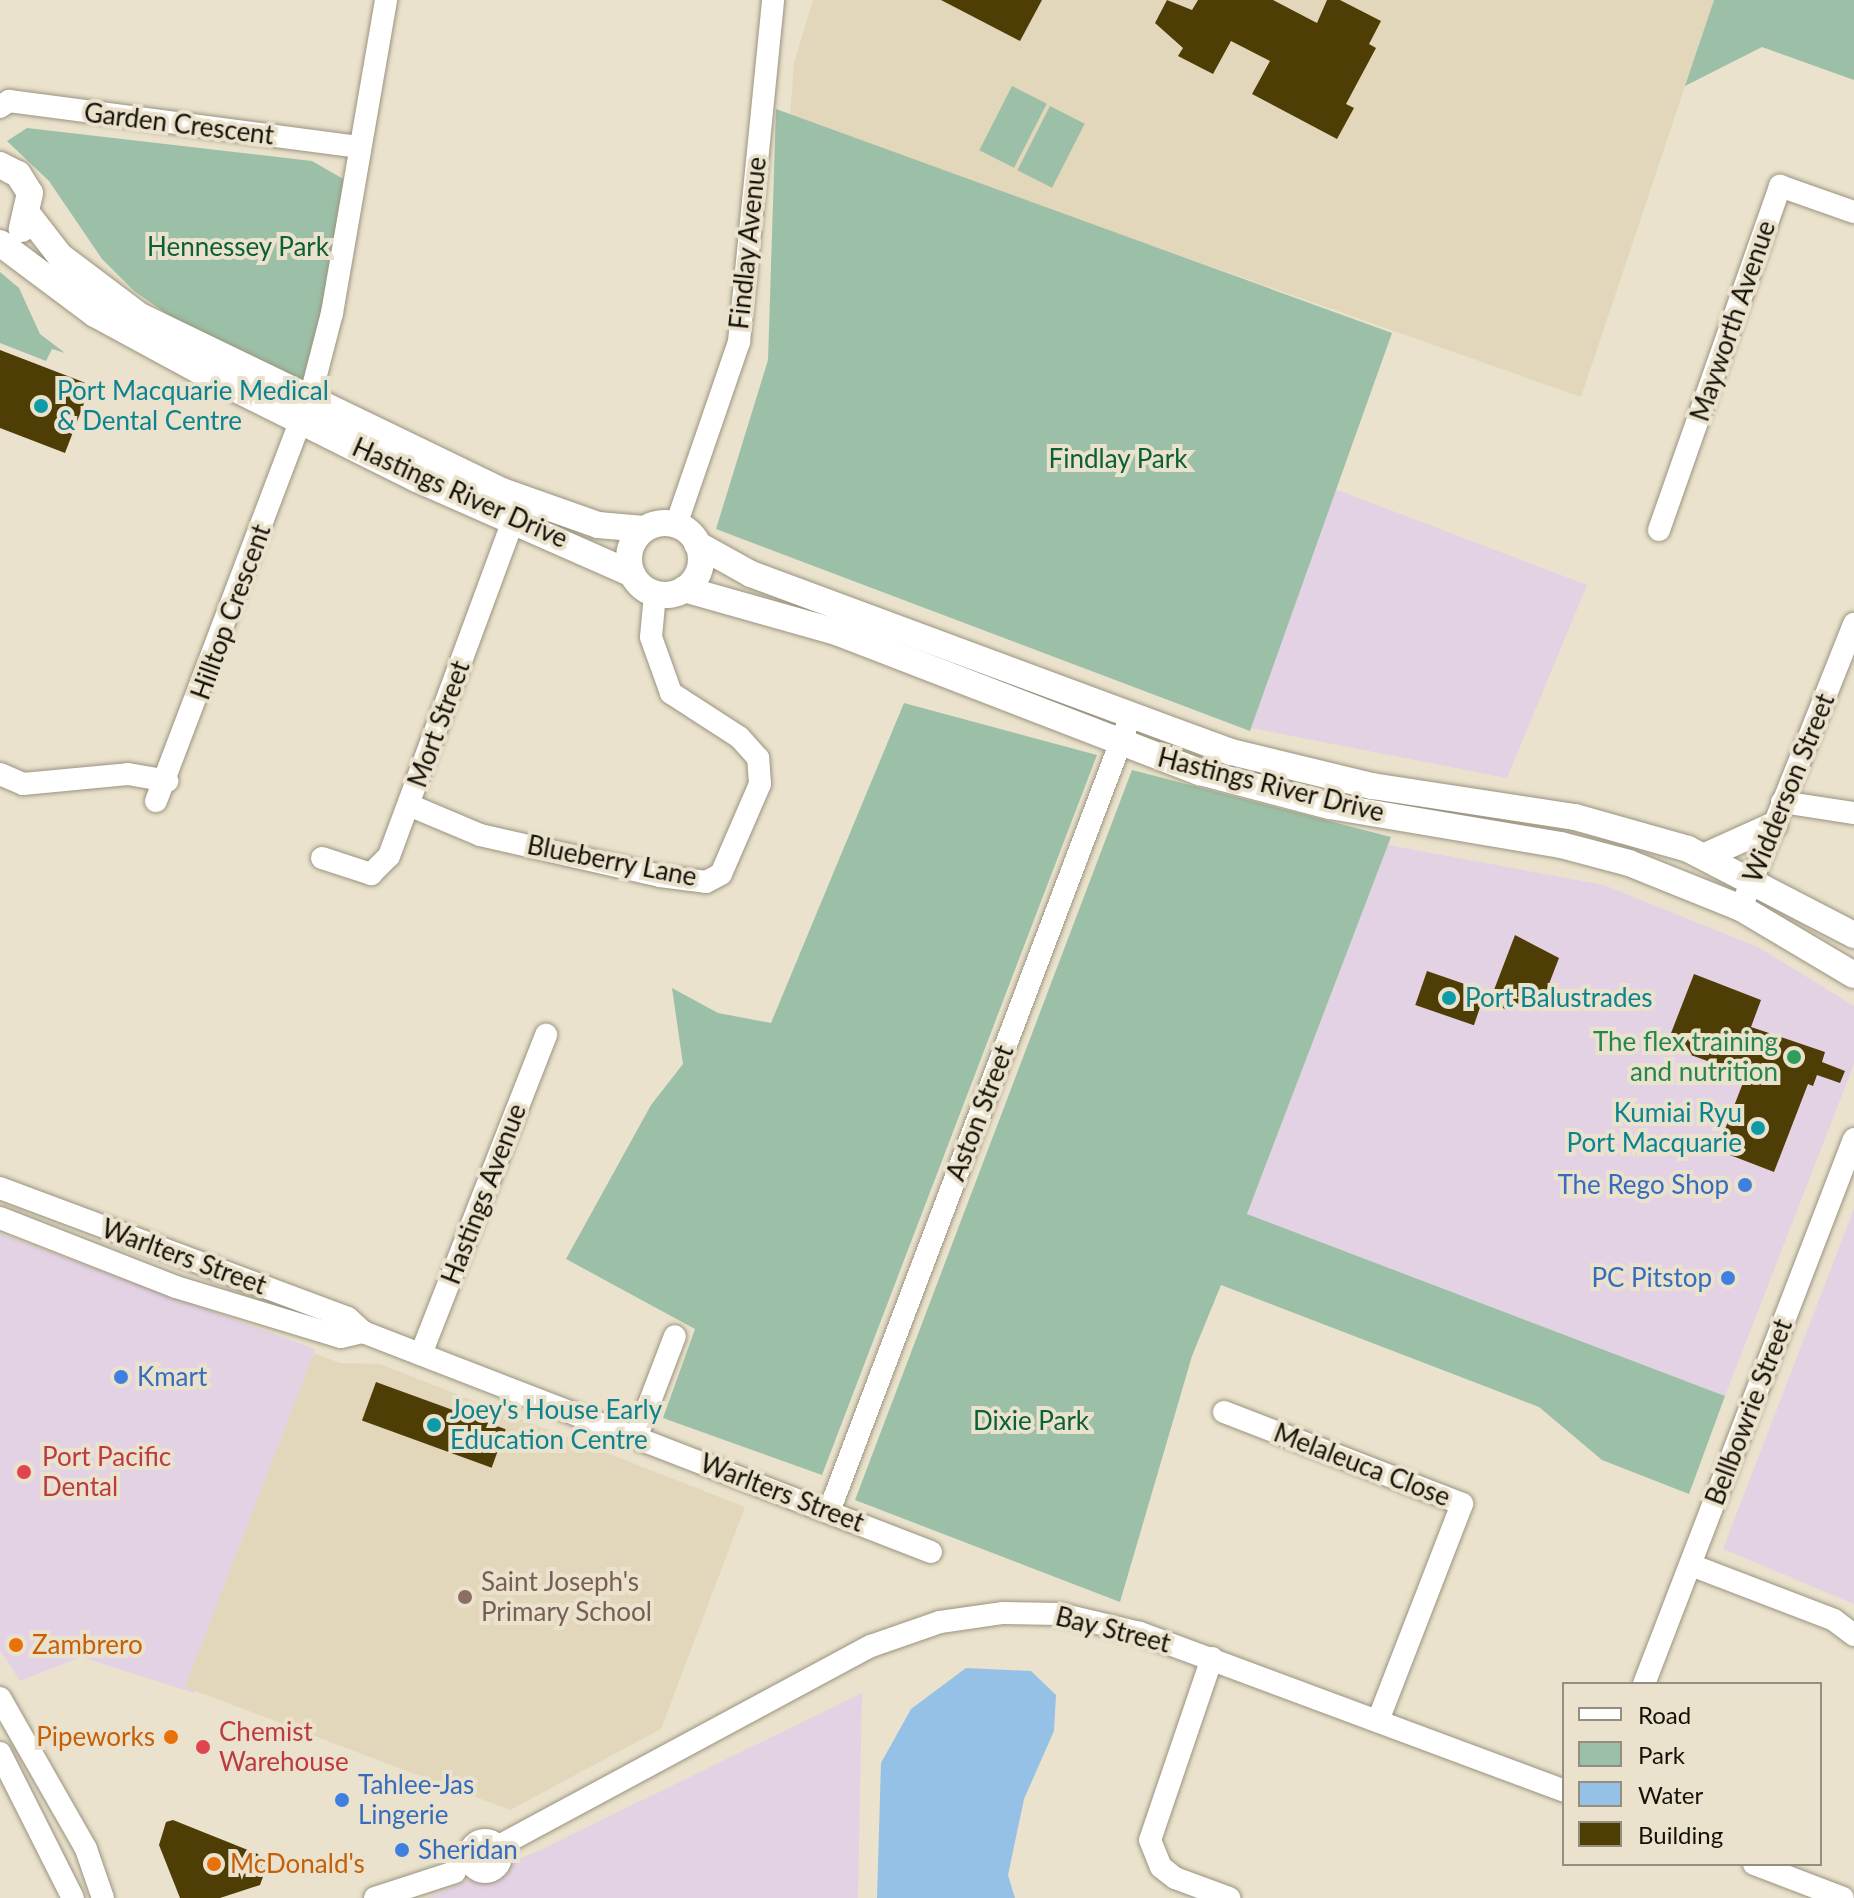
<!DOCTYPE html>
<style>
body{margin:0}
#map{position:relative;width:1854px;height:1898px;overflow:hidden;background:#eae2cc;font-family:Lato,sans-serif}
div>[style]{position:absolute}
.commercial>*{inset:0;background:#e3d2e4}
.built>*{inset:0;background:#e2d7bb}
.green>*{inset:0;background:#9cc0a7;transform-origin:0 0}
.water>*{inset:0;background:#95c1e7}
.building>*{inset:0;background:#4f3d06;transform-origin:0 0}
.roads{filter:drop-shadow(0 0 2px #9a937f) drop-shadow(0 0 2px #9a937f)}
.minor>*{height:22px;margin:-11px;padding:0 11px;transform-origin:11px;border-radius:11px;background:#fff}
.minor>.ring{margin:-11px;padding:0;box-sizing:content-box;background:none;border:22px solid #fff;border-radius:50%}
.major>*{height:26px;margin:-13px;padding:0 13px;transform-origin:13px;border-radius:13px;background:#fff}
.major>.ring{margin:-13px;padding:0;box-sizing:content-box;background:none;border:26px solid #fff;border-radius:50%}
.dots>*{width:22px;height:22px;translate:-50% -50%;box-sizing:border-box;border:4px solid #eae2cc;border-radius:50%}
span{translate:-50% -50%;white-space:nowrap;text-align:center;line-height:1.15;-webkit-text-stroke:8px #eae2cc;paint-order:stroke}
.street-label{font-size:26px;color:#141109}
.park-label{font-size:26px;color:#0b6037}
.culture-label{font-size:26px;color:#0d838f}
.left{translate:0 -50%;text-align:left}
.right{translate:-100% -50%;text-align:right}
.leisure-label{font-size:26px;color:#27864d}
.shop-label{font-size:26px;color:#366cbe}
.health-label{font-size:26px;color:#be3a42}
.education-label{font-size:26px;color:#785e54}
.food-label{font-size:26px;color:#c56008}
.legend{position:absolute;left:1562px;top:1682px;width:260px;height:184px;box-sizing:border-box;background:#eae2cc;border:2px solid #948e7e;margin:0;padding:10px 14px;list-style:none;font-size:24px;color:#141109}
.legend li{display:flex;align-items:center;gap:16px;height:40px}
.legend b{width:40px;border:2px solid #948e7e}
</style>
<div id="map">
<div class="commercial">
<i style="clip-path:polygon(1335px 489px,1587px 585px,1507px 778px,1251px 728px)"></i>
<i style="clip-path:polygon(1388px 845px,1604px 885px,1758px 947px,1854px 1006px,1854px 1064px,1725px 1396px,1247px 1214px)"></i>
<i style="clip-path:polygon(1854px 1209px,1854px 1604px,1723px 1549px)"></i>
<i style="clip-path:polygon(0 1234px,315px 1349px,194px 1693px,81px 1657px,20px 1681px,0 1650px)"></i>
<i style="clip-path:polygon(862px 1693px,858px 1898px,427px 1898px,538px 1851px)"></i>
</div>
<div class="built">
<i style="clip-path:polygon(813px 0,1714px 0,1581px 397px,790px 118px,794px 63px)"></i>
<i style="clip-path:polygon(314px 1353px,340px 1363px,380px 1364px,745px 1507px,661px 1729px,510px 1810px,185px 1687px)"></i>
</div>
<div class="green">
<i style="clip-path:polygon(1714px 0,1854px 0,1854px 80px,1762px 47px,1685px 86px)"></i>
<i style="left:1012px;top:86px;width:39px;height:72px;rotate:27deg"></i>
<i style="left:1050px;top:106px;width:39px;height:72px;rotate:27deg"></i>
<i style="clip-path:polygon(776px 109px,1392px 333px,1250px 731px,716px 529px,768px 360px)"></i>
<i style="clip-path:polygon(27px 128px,312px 161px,345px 180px,318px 350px,297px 395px,259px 378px,134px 291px,102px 259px,49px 181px,7px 141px)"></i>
<i style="clip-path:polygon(0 272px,19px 288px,40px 334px,65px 353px,52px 349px,46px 361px,0 343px)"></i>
<i style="clip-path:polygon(904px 703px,1097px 755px,822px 1475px,663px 1418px,695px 1329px,566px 1259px,651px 1105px,683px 1064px,672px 988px,718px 1013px,771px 1023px)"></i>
<i style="clip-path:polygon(1132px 770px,1391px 837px,1247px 1214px,1725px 1396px,1689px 1494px,1602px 1460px,1539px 1407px,1221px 1285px,1192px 1356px,1120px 1602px,855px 1500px)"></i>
</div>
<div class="water">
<i style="clip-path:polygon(966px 1668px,1031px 1671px,1056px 1695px,1054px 1731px,1024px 1799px,1008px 1875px,1015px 1898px,877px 1898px,881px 1763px,911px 1709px)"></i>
</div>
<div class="building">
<i style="clip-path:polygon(941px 0,1042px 0,1020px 41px)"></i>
<i style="clip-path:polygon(1167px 0,1192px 10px,1198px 0,1273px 0,1317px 23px,1327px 0,1340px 0,1381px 21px,1369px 44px,1376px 48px,1346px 104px,1354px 108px,1337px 139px,1252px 94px,1270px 61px,1231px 41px,1213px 74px,1178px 56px,1183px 48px,1155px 23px)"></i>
<i style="clip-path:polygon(0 350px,91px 385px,65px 453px,0 428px)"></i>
<i style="clip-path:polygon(1515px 935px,1559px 958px,1542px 1002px,1528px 997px,1525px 1006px,1511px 1001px,1508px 1010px,1489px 1003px)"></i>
<i style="left:1427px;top:971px;width:62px;height:36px;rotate:19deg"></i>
<i style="clip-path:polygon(1694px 974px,1761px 1000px,1751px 1027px,1825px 1052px,1822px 1062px,1845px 1071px,1840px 1083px,1817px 1075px,1813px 1086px,1808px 1084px,1774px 1172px,1717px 1150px,1746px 1075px,1666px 1046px)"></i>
<i style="left:376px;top:1382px;width:138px;height:41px;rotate:20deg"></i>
<i style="clip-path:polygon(173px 1820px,258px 1854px,264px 1874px,260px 1885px,220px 1898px,180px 1898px,159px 1845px,166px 1822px)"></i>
</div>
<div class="roads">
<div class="minor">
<i style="left:0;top:107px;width:11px;rotate:-34deg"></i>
<i style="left:9px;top:101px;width:354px;rotate:7.5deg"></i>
<i style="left:310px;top:398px;width:88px;rotate:-75.5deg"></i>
<i style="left:332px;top:313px;width:318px;rotate:-80.2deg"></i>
<i style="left:676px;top:525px;width:194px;rotate:-71deg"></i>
<i style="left:739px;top:342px;width:344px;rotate:-84.3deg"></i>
<i style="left:1659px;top:530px;width:365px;rotate:-70.6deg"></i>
<i style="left:1780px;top:186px;width:78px;rotate:19.4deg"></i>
<i style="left:0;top:774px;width:25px;rotate:23deg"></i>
<i style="left:23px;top:784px;width:105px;rotate:-5.4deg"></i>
<i style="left:128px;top:774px;width:40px;rotate:10deg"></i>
<i style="left:156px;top:801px;width:408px;rotate:-69.2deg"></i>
<i style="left:1782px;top:802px;width:73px;rotate:8.7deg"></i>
<i style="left:409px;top:805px;width:77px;rotate:22.9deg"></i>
<i style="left:480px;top:835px;width:185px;rotate:12.8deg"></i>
<i style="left:660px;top:876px;width:46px;rotate:7.4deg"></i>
<i style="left:706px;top:882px;width:17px;rotate:-28deg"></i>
<i style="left:721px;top:874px;width:98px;rotate:-66.6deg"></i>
<i style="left:760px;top:784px;width:26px;rotate:-94deg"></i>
<i style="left:758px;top:758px;width:28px;rotate:-132deg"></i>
<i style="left:739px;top:737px;width:81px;rotate:-147.1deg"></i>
<i style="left:671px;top:693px;width:59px;rotate:-109.7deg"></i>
<i style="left:651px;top:637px;width:43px;rotate:-84.7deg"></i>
<i style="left:322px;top:858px;width:52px;rotate:18.1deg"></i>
<i style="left:371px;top:874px;width:25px;rotate:-45deg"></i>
<i style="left:389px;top:856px;width:358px;rotate:-69.7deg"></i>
<i style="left:1741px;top:908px;width:306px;rotate:-68.3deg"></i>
<i style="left:0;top:1188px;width:371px;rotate:20.5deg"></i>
<i style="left:348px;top:1318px;width:21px;rotate:43deg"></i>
<i style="left:363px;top:1332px;width:609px;rotate:21.17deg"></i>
<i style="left:0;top:1218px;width:189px;rotate:21.4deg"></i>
<i style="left:176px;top:1287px;width:172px;rotate:16.9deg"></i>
<i style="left:341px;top:1337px;width:23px;rotate:-13deg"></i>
<i style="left:421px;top:1354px;width:343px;rotate:-68.6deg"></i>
<i style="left:1224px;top:1412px;width:255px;rotate:21.1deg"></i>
<i style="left:1462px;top:1504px;width:233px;rotate:111.2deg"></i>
<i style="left:636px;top:1438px;width:109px;rotate:-69.1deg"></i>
<i style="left:830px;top:1509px;width:835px;rotate:-69.24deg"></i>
<i style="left:1691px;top:1565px;width:153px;rotate:21deg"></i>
<i style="left:1834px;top:1620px;width:25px;rotate:37deg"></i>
<i style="left:1212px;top:1658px;width:192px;rotate:108.8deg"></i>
<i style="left:1150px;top:1840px;width:29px;rotate:68deg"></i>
<i style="left:1161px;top:1867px;width:18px;rotate:38deg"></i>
<i style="left:1175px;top:1878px;width:58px;rotate:20.3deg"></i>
<i style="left:1644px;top:1684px;width:584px;rotate:-68.93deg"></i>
<i style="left:0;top:1698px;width:174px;rotate:60.3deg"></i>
<i style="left:86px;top:1849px;width:52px;rotate:70.9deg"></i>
<i style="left:0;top:1753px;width:162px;rotate:63.3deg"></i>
<i class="ring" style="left:469px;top:1840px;width:10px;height:10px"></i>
<i style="left:499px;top:1846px;width:422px;rotate:-28.3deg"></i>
<i style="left:871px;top:1646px;width:73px;rotate:-19.2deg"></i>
<i style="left:940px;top:1622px;width:64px;rotate:-8.1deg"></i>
<i style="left:1003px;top:1613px;width:57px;rotate:1deg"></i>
<i style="left:1060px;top:1614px;width:82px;rotate:13.4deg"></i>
<i style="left:1140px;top:1633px;width:452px;rotate:20.4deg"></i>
<i style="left:1754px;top:1864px;width:95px;rotate:20.9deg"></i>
<i style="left:375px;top:1898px;width:84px;rotate:-18deg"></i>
</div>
<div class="major">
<i style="left:0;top:165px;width:20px;rotate:27deg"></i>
<i style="left:18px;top:174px;width:22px;rotate:58deg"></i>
<i style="left:30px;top:193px;width:37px;rotate:103deg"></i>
<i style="left:29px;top:216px;width:51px;rotate:52.2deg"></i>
<i style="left:60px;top:256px;width:100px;rotate:36.9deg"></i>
<i style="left:140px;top:316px;width:402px;rotate:25.8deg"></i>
<i style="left:502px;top:491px;width:102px;rotate:19.5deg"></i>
<i style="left:598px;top:525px;width:46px;rotate:5deg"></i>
<i style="left:0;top:243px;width:119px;rotate:36.8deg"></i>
<i style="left:95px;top:314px;width:117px;rotate:28.5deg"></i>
<i style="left:198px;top:370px;width:245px;rotate:26.5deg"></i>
<i style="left:417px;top:479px;width:235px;rotate:23.8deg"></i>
<i class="ring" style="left:629px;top:523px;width:46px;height:46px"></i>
<i style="left:697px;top:544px;width:62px;rotate:29.1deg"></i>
<i style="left:751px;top:574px;width:512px;rotate:20.35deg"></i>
<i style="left:1231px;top:752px;width:145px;rotate:13.6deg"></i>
<i style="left:1372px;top:786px;width:205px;rotate:8.7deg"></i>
<i style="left:1575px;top:817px;width:117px;rotate:15.8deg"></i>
<i style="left:1688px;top:849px;width:187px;rotate:27.4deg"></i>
<i style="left:684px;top:589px;width:161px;rotate:15.8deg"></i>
<i style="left:839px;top:633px;width:387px;rotate:21.1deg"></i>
<i style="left:1200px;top:772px;width:134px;rotate:14.7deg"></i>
<i style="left:1330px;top:806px;width:234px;rotate:9.6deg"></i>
<i style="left:1561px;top:845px;width:70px;rotate:14.8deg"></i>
<i style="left:1629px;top:863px;width:121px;rotate:21.9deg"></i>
<i style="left:1741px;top:908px;width:131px;rotate:30.7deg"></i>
<i style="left:1705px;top:856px;width:76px;rotate:-24.2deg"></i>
</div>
</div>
<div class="dots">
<i style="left:41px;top:406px;background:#0f9aa8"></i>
<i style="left:1449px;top:998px;background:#0f9aa8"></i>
<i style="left:1794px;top:1057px;background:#2e9e5b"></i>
<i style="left:1758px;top:1128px;background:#0f9aa8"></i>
<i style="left:1745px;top:1185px;background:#3f7fe0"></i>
<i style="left:1728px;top:1278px;background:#3f7fe0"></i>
<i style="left:121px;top:1377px;background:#3f7fe0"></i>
<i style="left:434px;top:1425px;background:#0f9aa8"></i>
<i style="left:24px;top:1472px;background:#e0444e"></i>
<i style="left:465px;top:1597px;background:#8d6e63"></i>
<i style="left:16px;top:1645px;background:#e8710a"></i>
<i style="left:171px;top:1737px;background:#e8710a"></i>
<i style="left:203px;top:1747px;background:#e0444e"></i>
<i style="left:342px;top:1800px;background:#3f7fe0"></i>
<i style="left:402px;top:1850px;background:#3f7fe0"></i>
<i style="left:214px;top:1864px;background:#e8710a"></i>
</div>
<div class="street-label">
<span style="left:179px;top:124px;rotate:7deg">Garden Crescent</span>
<span style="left:748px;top:243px;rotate:-84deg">Findlay Avenue</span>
<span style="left:1733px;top:321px;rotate:-71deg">Mayworth Avenue</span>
<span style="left:460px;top:493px;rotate:24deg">Hastings River Drive</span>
<span style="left:231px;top:612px;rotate:-70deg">Hilltop Crescent</span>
<span style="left:439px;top:724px;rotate:-70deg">Mort Street</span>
<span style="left:1271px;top:785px;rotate:14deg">Hastings River Drive</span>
<span style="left:1789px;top:788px;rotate:-68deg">Widderson Street</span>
<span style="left:612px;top:861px;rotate:11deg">Blueberry Lane</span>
<span style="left:980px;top:1113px;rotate:-69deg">Aston Street</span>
<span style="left:484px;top:1194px;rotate:-69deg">Hastings Avenue</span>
<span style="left:184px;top:1257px;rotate:20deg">Warlters Street</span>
<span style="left:1749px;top:1412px;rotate:-69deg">Bellbowrie Street</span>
<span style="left:1362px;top:1465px;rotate:21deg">Melaleuca Close</span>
<span style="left:782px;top:1493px;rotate:21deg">Warlters Street</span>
<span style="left:1113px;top:1630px;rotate:14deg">Bay Street</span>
</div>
<div class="park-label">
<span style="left:238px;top:247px">Hennessey Park</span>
<span style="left:1118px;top:459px">Findlay Park</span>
<span style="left:1031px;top:1421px">Dixie Park</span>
</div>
<div class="culture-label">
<span class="left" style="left:57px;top:406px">Port Macquarie Medical<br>&amp; Dental Centre</span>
<span class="left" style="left:1465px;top:998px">Port Balustrades</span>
<span class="right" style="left:1742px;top:1128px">Kumiai Ryu<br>Port Macquarie</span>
<span class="left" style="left:450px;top:1425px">Joey's House Early<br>Education Centre</span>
</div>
<div class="leisure-label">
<span class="right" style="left:1778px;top:1057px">The flex training<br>and nutrition</span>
</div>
<div class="shop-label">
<span class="right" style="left:1729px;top:1185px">The Rego Shop</span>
<span class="right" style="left:1712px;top:1278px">PC Pitstop</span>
<span class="left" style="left:137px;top:1377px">Kmart</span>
<span class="left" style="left:358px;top:1800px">Tahlee-Jas<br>Lingerie</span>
<span class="left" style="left:418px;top:1850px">Sheridan</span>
</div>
<div class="health-label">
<span class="left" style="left:42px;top:1472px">Port Pacific<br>Dental</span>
<span class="left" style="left:219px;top:1747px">Chemist<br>Warehouse</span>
</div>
<div class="education-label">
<span class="left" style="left:481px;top:1597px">Saint Joseph's<br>Primary School</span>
</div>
<div class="food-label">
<span class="left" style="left:32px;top:1645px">Zambrero</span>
<span class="right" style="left:155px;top:1737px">Pipeworks</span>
<span class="left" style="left:230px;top:1864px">McDonald's</span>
</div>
<ul class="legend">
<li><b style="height:10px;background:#fff"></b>Road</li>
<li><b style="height:22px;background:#9cc0a7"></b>Park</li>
<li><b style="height:22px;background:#95c1e7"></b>Water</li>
<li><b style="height:22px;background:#4f3d06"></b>Building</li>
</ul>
</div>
